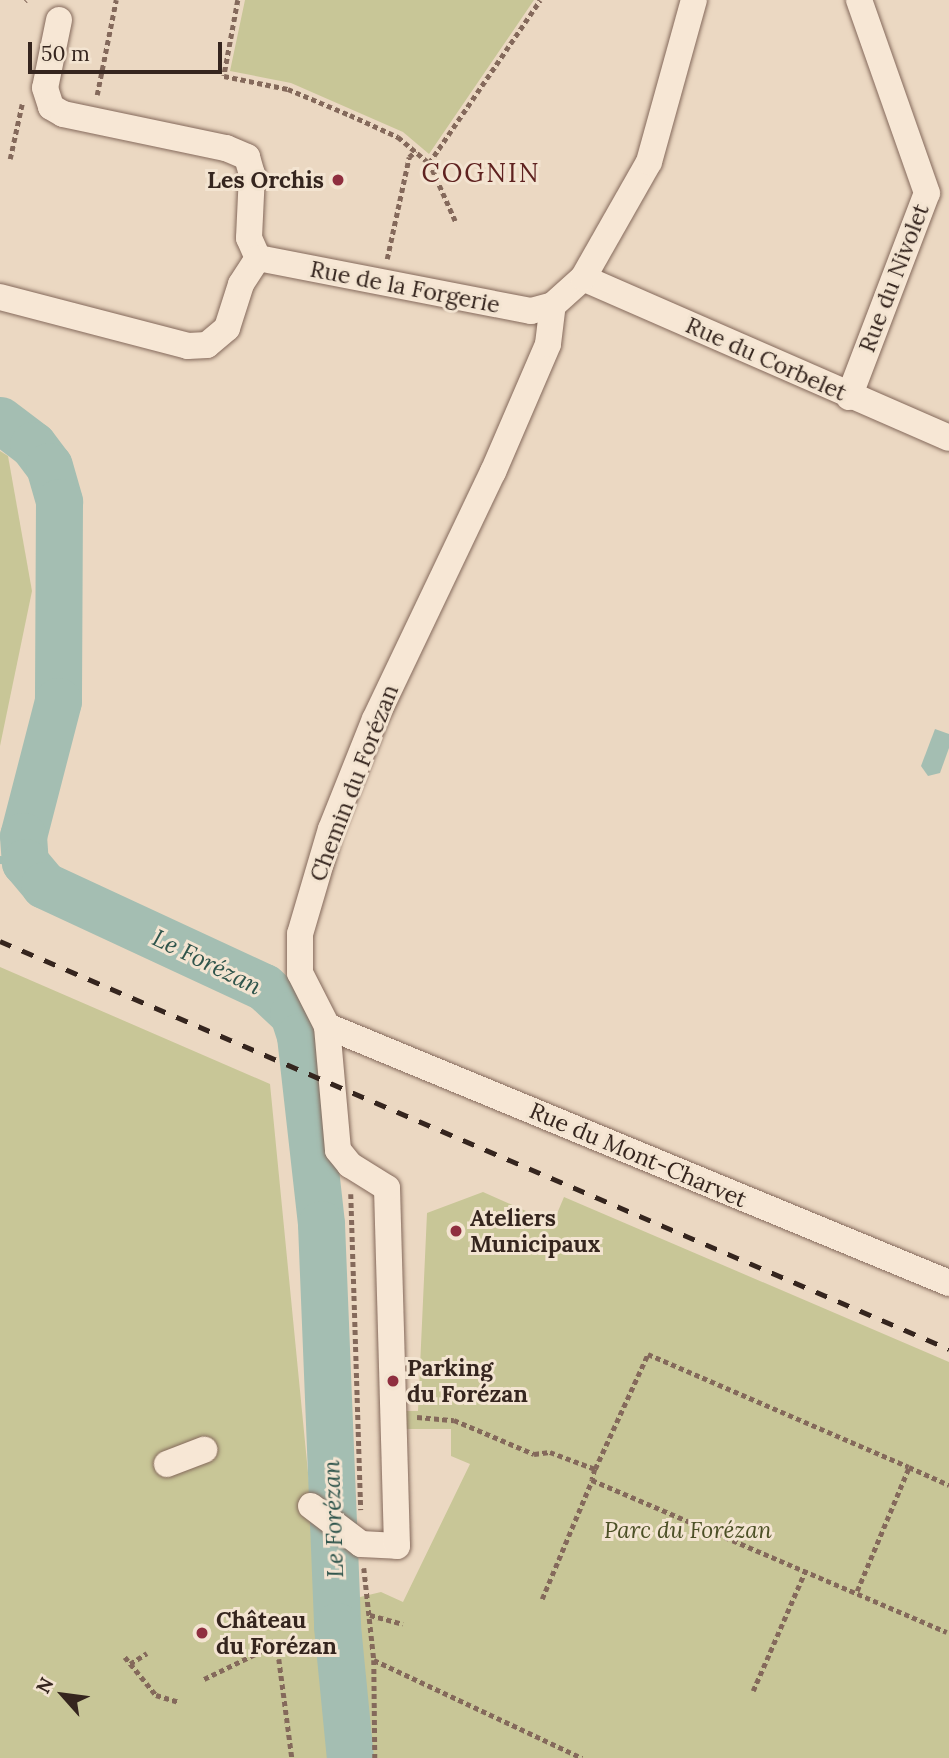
<!DOCTYPE html>
<meta charset="utf-8">
<style>
body{margin:0}
#map{position:relative;width:949px;height:1758px;overflow:hidden;background:#ebd8c2;font-family:Lora,serif}
div>[style]{position:absolute}
.green>*{inset:0;background:#c8c697}
.water>*{inset:0;background:#a4beb2}
.stream>*{height:8px;margin:-4px;padding:0 4px;transform-origin:4px;border-radius:4px;background:#a4beb2}
.river>*{height:47px;margin:-23.5px;padding:0 23.5px;transform-origin:23.5px;border-radius:23.5px;background:#a4beb2}
.path>*{height:4.5px;margin-top:-2.25px;transform-origin:0;background:repeating-linear-gradient(90deg,#84695b 0 5px,transparent 0 8.5px)}
.roads{filter:drop-shadow(0 0 2px #84695b) drop-shadow(0 0 2px #84695b)}
.minor>*{height:26px;margin:-13px;padding:0 13px;transform-origin:13px;border-radius:13px;background:#f7e7d5}
.rail>*{height:5px;margin-top:-2.5px;transform-origin:0;background:repeating-linear-gradient(90deg,#35251e 0 12px,transparent 0 24px)}
.dots>*{width:19px;height:19px;translate:-50% -50%;box-sizing:border-box;border:4px solid #f3e4d1;border-radius:50%}
span{translate:-50% -50%;white-space:nowrap;text-align:center;line-height:1.15;-webkit-text-stroke:6px #f3e4d1;paint-order:stroke}
.poi-label{font-size:23px;color:#35251e;font-weight:700}
.right{translate:-100% -50%;text-align:right}
.left{translate:0 -50%;text-align:left}
.street-label{font-size:23px;color:#35251e}
.park-label{font-size:23px;color:#4c5026;font-style:italic}
.water-label{font-size:24px;color:#2e544b;font-style:italic}
.quarter-label{font-size:26px;color:#5f2220;letter-spacing:2px}
.north{position:absolute;left:28px;top:1660px;width:70px;height:70px;-webkit-text-stroke:5px #f3e4d1;paint-order:stroke;rotate:298deg;font-size:19px;font-weight:700;line-height:28px;text-align:center;color:#35251e}
.north::after{content:'';display:block;margin:auto;width:24px;height:32px;background:#35251e;clip-path:polygon(50% 0,100% 100%,50% 72%,0 100%)}
.scale{position:absolute;left:28px;top:42px;width:194px;height:32px;box-sizing:border-box;border:4px solid #35251e;border-top:0;padding-left:9px;font-size:21px;line-height:24px;white-space:nowrap;color:#35251e;-webkit-text-stroke:5px #f3e4d1;paint-order:stroke}
</style>
<div id="map">
<div class="green">
<i style="clip-path:polygon(245px 0,534px 0,429px 154px,403px 132px,291px 83px,230px 71px)"></i>
<i style="clip-path:polygon(0 451px,8px 456px,32px 591px,0 746px)"></i>
<i style="clip-path:polygon(0 967px,270px 1084px,315px 1544px,352px 1572px,356px 1598px,381px 1592px,403px 1602px,470px 1464px,451px 1456px,451px 1429px,404px 1429px,405px 1411px,418px 1411px,427px 1213px,483px 1192px,553px 1223px,564px 1197px,949px 1362px,949px 1758px,0 1758px)"></i>
</div>
<div class="water">
<i style="clip-path:polygon(935px 729px,949px 734px,949px 748px,940px 773px,928px 776px,921px 766px)"></i>
<i style="clip-path:polygon(324px 1567px,345px 1567px,361px 1668px,363px 1758px,333px 1758px,327px 1687px,328px 1645px,333px 1643px)"></i>
</div>
<div class="stream">
<i style="left:0;top:860px;width:25px;rotate:5deg"></i>
</div>
<div class="river">
<i style="left:0;top:420px;width:41px;rotate:37.1deg"></i>
<i style="left:33px;top:445px;width:26px;rotate:53deg"></i>
<i style="left:49px;top:466px;width:37px;rotate:74deg"></i>
<i style="left:59px;top:502px;width:199px;rotate:90.3deg"></i>
<i style="left:58px;top:701px;width:139px;rotate:104.5deg"></i>
<i style="left:23px;top:836px;width:26px;rotate:86deg"></i>
<i style="left:25px;top:862px;width:30px;rotate:50deg"></i>
<i style="left:44px;top:885px;width:242px;rotate:24.9deg"></i>
<i style="left:264px;top:987px;width:40px;rotate:43deg"></i>
<i style="left:293px;top:1014px;width:23px;rotate:72deg"></i>
<i style="left:300px;top:1036px;width:189px;rotate:83.6deg"></i>
<i style="left:321px;top:1224px;width:402px;rotate:87.7deg"></i>
<i style="left:337px;top:1626px;width:133px;rotate:84.4deg"></i>
</div>
<div class="path">
<i style="left:238px;top:0;width:77px;rotate:100.4deg"></i>
<i style="left:224px;top:76px;width:65px;rotate:11.5deg"></i>
<i style="left:288px;top:89px;width:67px;rotate:22.8deg"></i>
<i style="left:350px;top:115px;width:53px;rotate:24.6deg"></i>
<i style="left:398px;top:137px;width:40px;rotate:40deg"></i>
<i style="left:25px;top:1px;width:1px;rotate:-45deg"></i>
<i style="left:97px;top:95px;width:97px;rotate:-78.7deg"></i>
<i style="left:10px;top:159px;width:56px;rotate:-77.7deg"></i>
<i style="left:455px;top:221px;width:64px;rotate:-114.1deg"></i>
<i style="left:429px;top:163px;width:197px;rotate:-55.7deg"></i>
<i style="left:387px;top:259px;width:104px;rotate:-77.8deg"></i>
<i style="left:409px;top:157px;width:9px;rotate:-41deg"></i>
<i style="left:351px;top:1194px;width:316px;rotate:88.2deg"></i>
<i style="left:417px;top:1417px;width:37px;rotate:5deg"></i>
<i style="left:454px;top:1420px;width:87px;rotate:23deg"></i>
<i style="left:534px;top:1454px;width:16px;rotate:-7deg"></i>
<i style="left:550px;top:1452px;width:48px;rotate:20.7deg"></i>
<i style="left:595px;top:1469px;width:11px;rotate:105deg"></i>
<i style="left:592px;top:1480px;width:386px;rotate:23.2deg"></i>
<i style="left:595px;top:1469px;width:127px;rotate:-65.3deg"></i>
<i style="left:648px;top:1354px;width:284px;rotate:23.4deg"></i>
<i style="left:364px;top:1568px;width:93px;rotate:83.8deg"></i>
<i style="left:374px;top:1660px;width:98px;rotate:89.4deg"></i>
<i style="left:857px;top:1591px;width:134px;rotate:-67.2deg"></i>
<i style="left:909px;top:1467px;width:44px;rotate:24.2deg"></i>
<i style="left:542px;top:1599px;width:129px;rotate:-67.2deg"></i>
<i style="left:370px;top:1615px;width:34px;rotate:15deg"></i>
<i style="left:125px;top:1657px;width:49px;rotate:50.8deg"></i>
<i style="left:156px;top:1695px;width:24px;rotate:17deg"></i>
<i style="left:279px;top:1659px;width:100px;rotate:82.5deg"></i>
<i style="left:374px;top:1660px;width:230px;rotate:25.2deg"></i>
<i style="left:130px;top:1664px;width:20px;rotate:-33deg"></i>
<i style="left:204px;top:1679px;width:85px;rotate:-26deg"></i>
<i style="left:753px;top:1691px;width:133px;rotate:-66.5deg"></i>
</div>
<div class="roads">
<div class="minor">
<i style="left:59px;top:20px;width:69px;rotate:101.6deg"></i>
<i style="left:45px;top:88px;width:20px;rotate:72deg"></i>
<i style="left:51px;top:107px;width:14px;rotate:30deg"></i>
<i style="left:63px;top:114px;width:167px;rotate:11.8deg"></i>
<i style="left:226px;top:148px;width:23px;rotate:23deg"></i>
<i style="left:247px;top:157px;width:18px;rotate:74deg"></i>
<i style="left:252px;top:174px;width:64px;rotate:92.7deg"></i>
<i style="left:249px;top:238px;width:22px;rotate:66deg"></i>
<i style="left:583px;top:278px;width:399px;rotate:23.6deg"></i>
<i style="left:0;top:297px;width:194px;rotate:14.6deg"></i>
<i style="left:188px;top:346px;width:19px;rotate:-3deg"></i>
<i style="left:207px;top:345px;width:26px;rotate:-40deg"></i>
<i style="left:227px;top:328px;width:46px;rotate:-72.3deg"></i>
<i style="left:241px;top:284px;width:31px;rotate:-57deg"></i>
<i style="left:258px;top:258px;width:278px;rotate:11deg"></i>
<i style="left:531px;top:311px;width:23px;rotate:-15deg"></i>
<i style="left:553px;top:305px;width:40px;rotate:-42deg"></i>
<i style="left:583px;top:278px;width:133px;rotate:-60.4deg"></i>
<i style="left:649px;top:162px;width:168px;rotate:-74.5deg"></i>
<i style="left:849px;top:397px;width:218px;rotate:-69.1deg"></i>
<i style="left:927px;top:193px;width:205px;rotate:-109.4deg"></i>
<i style="left:327px;top:1026px;width:673px;rotate:22.45deg"></i>
<i style="left:167px;top:1464px;width:40px;rotate:-21deg"></i>
<i style="left:311px;top:1506px;width:63px;rotate:37.2deg"></i>
<i style="left:361px;top:1544px;width:36px;rotate:3deg"></i>
<i style="left:397px;top:1546px;width:358px;rotate:-91.6deg"></i>
<i style="left:387px;top:1188px;width:44px;rotate:-148.1deg"></i>
<i style="left:350px;top:1165px;width:19px;rotate:-129deg"></i>
<i style="left:338px;top:1150px;width:124px;rotate:-95.1deg"></i>
<i style="left:327px;top:1026px;width:59px;rotate:-117deg"></i>
<i style="left:300px;top:973px;width:39px;rotate:-90deg"></i>
<i style="left:300px;top:934px;width:109px;rotate:-73.6deg"></i>
<i style="left:331px;top:829px;width:118px;rotate:-68.2deg"></i>
<i style="left:375px;top:719px;width:274px;rotate:-64.5deg"></i>
<i style="left:493px;top:472px;width:139px;rotate:-66.7deg"></i>
<i style="left:548px;top:344px;width:39px;rotate:-83deg"></i>
</div>
</div>
<div class="rail">
<i style="left:0;top:941px;width:1033px;rotate:23.26deg"></i>
</div>
<div class="dots">
<i style="left:338px;top:180px;background:#8f2e3f"></i>
<i style="left:456px;top:1231px;background:#8f2e3f"></i>
<i style="left:393px;top:1381px;background:#8f2e3f"></i>
<i style="left:202px;top:1633px;background:#8f2e3f"></i>
</div>
<div class="poi-label">
<span class="right" style="left:324px;top:180px">Les Orchis</span>
<span class="left" style="left:470px;top:1231px">Ateliers<br>Municipaux</span>
<span class="left" style="left:407px;top:1381px">Parking<br>du Forézan</span>
<span class="left" style="left:216px;top:1633px">Château<br>du Forézan</span>
</div>
<div class="street-label">
<span style="left:894px;top:278px;rotate:-69deg">Rue du Nivolet</span>
<span style="left:405px;top:287px;rotate:11deg">Rue de la Forgerie</span>
<span style="left:766px;top:359px;rotate:24deg">Rue du Corbelet</span>
<span style="left:354px;top:783px;rotate:-69deg">Chemin du Forézan</span>
<span style="left:638px;top:1155px;rotate:23deg">Rue du Mont-Charvet</span>
</div>
<div class="park-label">
<span style="left:688px;top:1530px">Parc du Forézan</span>
</div>
<div class="water-label">
<span style="left:207px;top:962px;rotate:26deg">Le Forézan</span>
<span style="left:333px;top:1519px;rotate:-92deg">Le Forézan</span>
</div>
<div class="quarter-label">
<span style="left:481px;top:173px">COGNIN</span>
</div>
<div class="north">N</div>
<div class="scale">50 m</div>
</div>
